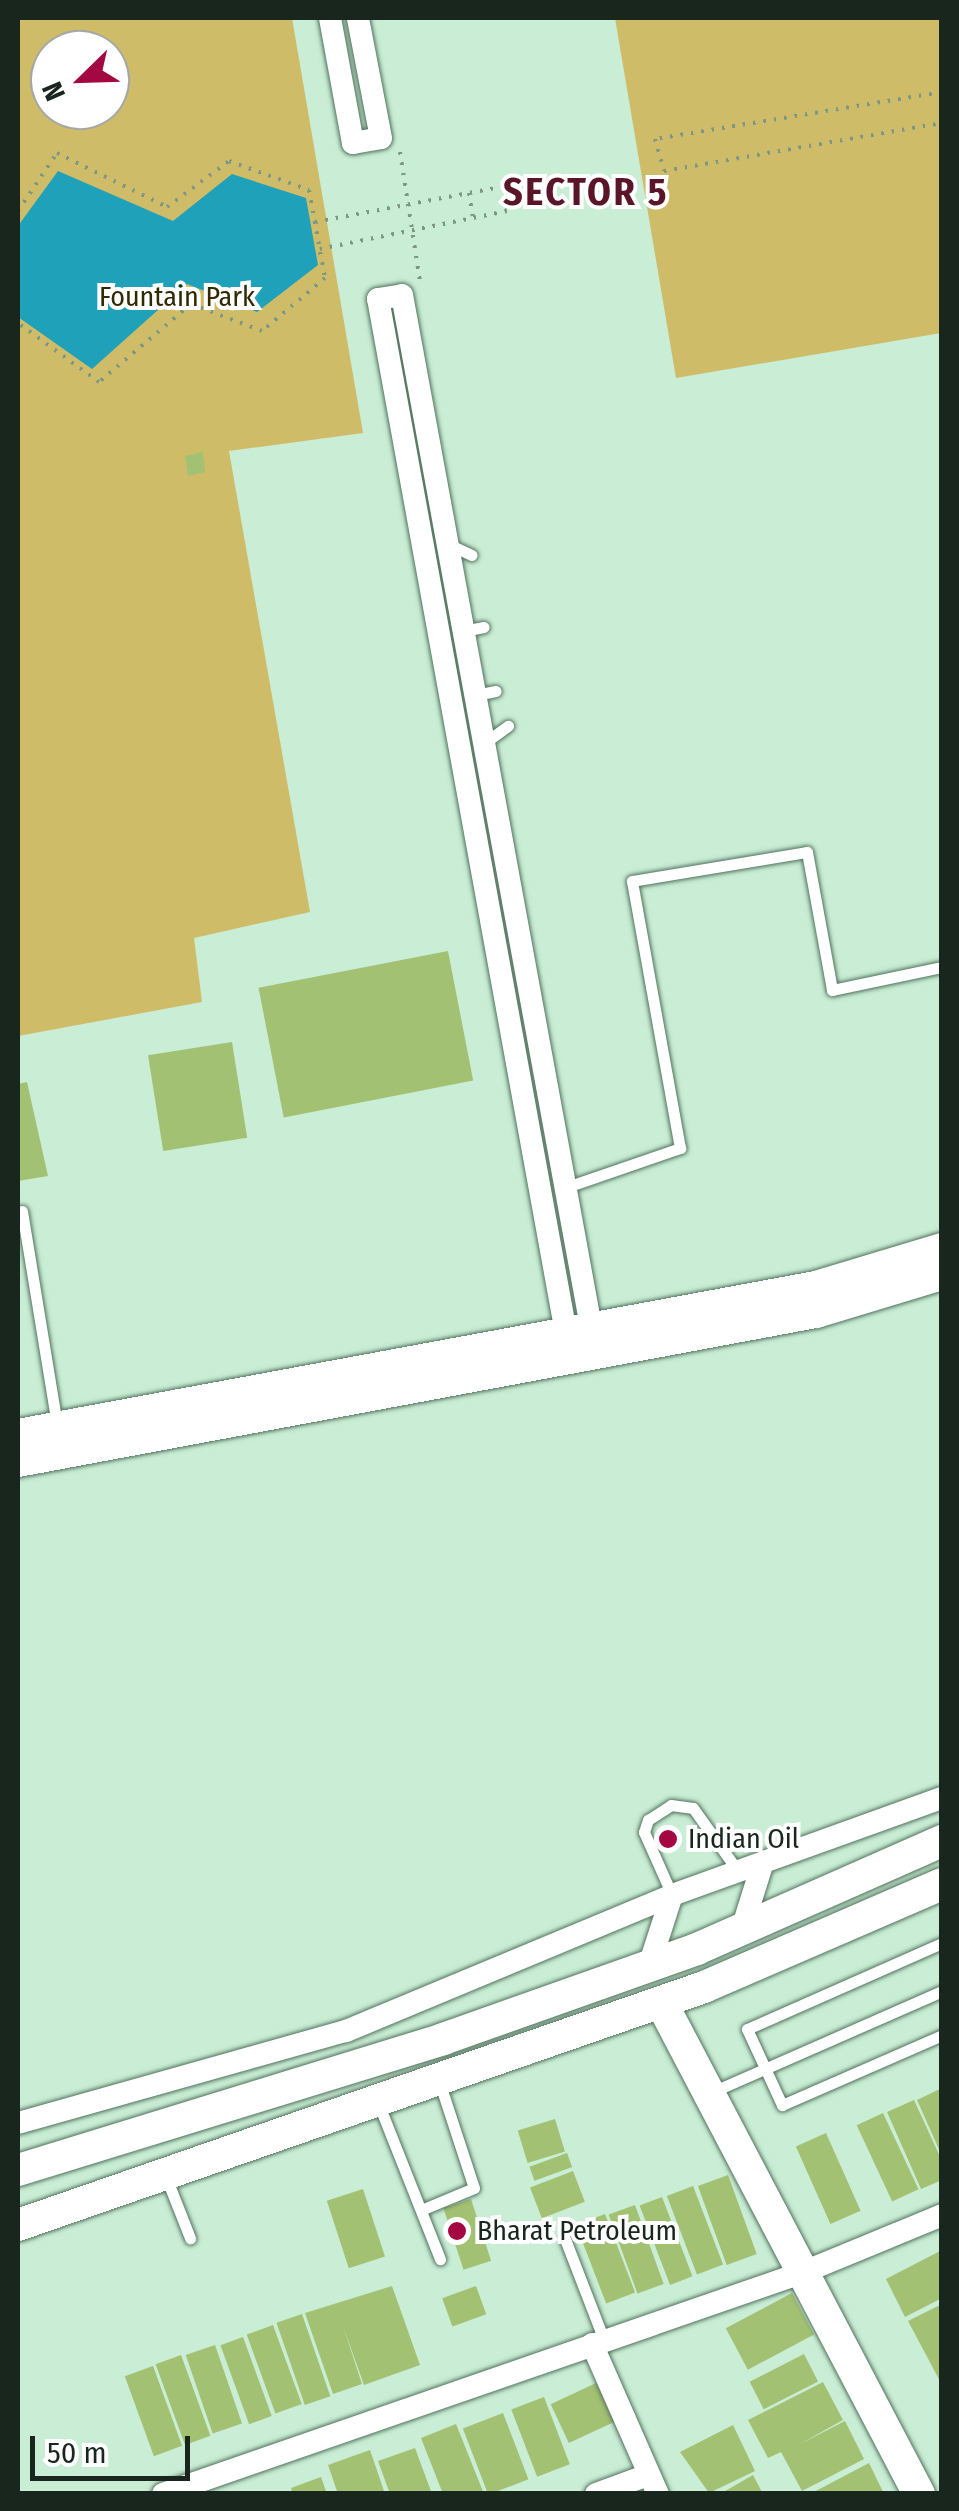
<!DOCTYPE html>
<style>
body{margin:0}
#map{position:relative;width:959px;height:2511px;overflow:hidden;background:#c9edd5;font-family:"Fira Sans Condensed",sans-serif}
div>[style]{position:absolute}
.green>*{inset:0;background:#cfbc68}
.water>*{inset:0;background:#1ea1b9}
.building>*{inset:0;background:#a3c173;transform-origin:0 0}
.path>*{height:4px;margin-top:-2px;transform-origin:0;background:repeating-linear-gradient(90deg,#7d9785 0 2.5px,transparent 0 10.5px)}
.roads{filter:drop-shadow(0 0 2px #52725d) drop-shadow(0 0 2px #52725d)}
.lane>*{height:11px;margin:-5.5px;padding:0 5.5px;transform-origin:5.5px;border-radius:5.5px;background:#fff}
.street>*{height:22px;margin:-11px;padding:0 11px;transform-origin:11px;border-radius:11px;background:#fff}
.secondary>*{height:32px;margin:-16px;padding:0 16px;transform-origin:16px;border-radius:16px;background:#fff}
.dots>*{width:28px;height:28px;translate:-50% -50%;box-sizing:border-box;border:5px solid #fff;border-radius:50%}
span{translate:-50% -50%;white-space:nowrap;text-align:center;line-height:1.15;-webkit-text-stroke:8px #fff;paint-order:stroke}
.park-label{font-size:28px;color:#312902}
.poi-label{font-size:28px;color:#19261d}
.left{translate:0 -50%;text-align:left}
.district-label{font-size:38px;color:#5a1628;font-weight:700;letter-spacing:2.5px}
.frame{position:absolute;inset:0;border:20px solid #19261d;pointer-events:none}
.north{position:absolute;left:30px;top:30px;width:100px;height:100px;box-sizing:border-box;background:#fff;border:2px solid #a3a8a5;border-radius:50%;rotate:247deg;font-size:28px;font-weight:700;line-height:40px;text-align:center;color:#19261d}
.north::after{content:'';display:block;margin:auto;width:35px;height:45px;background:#a30842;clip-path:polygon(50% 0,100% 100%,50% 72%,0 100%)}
.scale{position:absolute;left:30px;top:2436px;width:160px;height:45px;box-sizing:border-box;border:5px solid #19261d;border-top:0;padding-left:12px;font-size:30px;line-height:35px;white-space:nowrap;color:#19261d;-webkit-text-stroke:8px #fff;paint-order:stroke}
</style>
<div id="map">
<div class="green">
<i style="clip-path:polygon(evenodd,18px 18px,292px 18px,363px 433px,229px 451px,310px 912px,194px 938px,202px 1002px,18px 1036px,18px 18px,50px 50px,110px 50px,110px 110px,50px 110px,50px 50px)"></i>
<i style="clip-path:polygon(615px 18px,941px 18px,941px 333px,676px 378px)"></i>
</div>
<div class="water">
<i style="clip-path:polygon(58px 171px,173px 221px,232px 174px,306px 198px,318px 265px,257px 312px,187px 284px,92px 369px,18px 317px,18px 226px)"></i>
</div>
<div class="building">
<i style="clip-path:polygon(203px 452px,205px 472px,188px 476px,185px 456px)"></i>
<i style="left:448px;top:951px;width:132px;height:193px;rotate:79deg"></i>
<i style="left:232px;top:1042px;width:97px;height:85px;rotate:81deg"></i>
<i style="clip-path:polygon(27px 1082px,48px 1176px,18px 1181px,18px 1084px)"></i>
<i style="clip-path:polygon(942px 2088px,942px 2156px,917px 2100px)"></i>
<i style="clip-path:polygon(914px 2100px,942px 2161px,942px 2180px,921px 2189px,887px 2112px)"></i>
<i style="left:883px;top:2113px;width:84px;height:29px;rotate:65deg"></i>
<i style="left:555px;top:2119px;width:34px;height:39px;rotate:73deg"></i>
<i style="left:826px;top:2133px;width:85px;height:33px;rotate:66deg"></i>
<i style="left:567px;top:2153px;width:15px;height:40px;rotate:70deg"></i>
<i style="left:573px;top:2171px;width:33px;height:46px;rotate:69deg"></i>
<i style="left:728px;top:2175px;width:84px;height:32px;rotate:70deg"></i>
<i style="left:693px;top:2186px;width:84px;height:28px;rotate:69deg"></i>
<i style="left:363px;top:2189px;width:71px;height:38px;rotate:72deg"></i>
<i style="left:662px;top:2197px;width:85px;height:24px;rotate:69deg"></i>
<i style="left:471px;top:2199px;width:65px;height:29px;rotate:72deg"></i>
<i style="left:635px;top:2205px;width:84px;height:28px;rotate:70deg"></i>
<i style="left:605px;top:2214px;width:84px;height:31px;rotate:69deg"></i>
<i style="clip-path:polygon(942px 2250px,942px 2298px,905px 2317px,886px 2279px)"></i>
<i style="clip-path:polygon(392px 2286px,420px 2365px,364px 2385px,343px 2326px,362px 2384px,333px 2394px,305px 2313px)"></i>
<i style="left:476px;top:2286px;width:30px;height:36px;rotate:70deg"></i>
<i style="left:792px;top:2293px;width:47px;height:75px;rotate:62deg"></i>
<i style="clip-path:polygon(942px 2304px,942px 2385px,908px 2321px)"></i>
<i style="left:302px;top:2314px;width:87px;height:27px;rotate:71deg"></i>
<i style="left:273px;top:2325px;width:84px;height:28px;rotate:70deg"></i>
<i style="left:243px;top:2337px;width:84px;height:24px;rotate:70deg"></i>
<i style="left:215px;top:2345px;width:83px;height:31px;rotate:71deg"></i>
<i style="left:804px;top:2354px;width:31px;height:61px;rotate:63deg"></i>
<i style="left:181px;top:2355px;width:86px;height:27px;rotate:70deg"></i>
<i style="left:153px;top:2366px;width:85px;height:30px;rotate:70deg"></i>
<i style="clip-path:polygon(823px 2382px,843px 2420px,798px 2445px,845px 2421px,864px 2459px,802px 2491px,781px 2452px,768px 2458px,748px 2420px)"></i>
<i style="left:596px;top:2383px;width:43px;height:50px;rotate:65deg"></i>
<i style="left:544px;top:2397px;width:72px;height:35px;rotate:69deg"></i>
<i style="left:503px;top:2413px;width:71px;height:43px;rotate:69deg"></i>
<i style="clip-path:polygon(456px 2424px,484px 2494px,443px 2494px,421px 2438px)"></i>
<i style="clip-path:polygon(733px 2425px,755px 2471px,709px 2493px,680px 2452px)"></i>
<i style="clip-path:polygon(415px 2448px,432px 2494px,390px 2494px,378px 2461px)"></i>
<i style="clip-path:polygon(370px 2450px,385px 2494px,338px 2494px,328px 2465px)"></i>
<i style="clip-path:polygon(869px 2463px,884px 2494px,810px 2494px)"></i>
<i style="clip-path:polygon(753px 2475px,763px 2494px,720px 2494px)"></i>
<i style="clip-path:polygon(321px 2477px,327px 2494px,293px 2494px,291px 2488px)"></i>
</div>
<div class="path">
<i style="left:942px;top:92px;width:291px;rotate:170.7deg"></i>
<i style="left:655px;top:139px;width:33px;rotate:74deg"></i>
<i style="left:664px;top:171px;width:282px;rotate:-9.8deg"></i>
<i style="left:400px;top:152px;width:131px;rotate:81.2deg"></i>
<i style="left:469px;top:193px;width:25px;rotate:81deg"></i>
<i style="left:18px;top:211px;width:70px;rotate:-56.1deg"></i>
<i style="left:57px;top:153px;width:123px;rotate:26.1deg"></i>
<i style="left:167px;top:207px;width:77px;rotate:-36.6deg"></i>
<i style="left:229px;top:161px;width:85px;rotate:19.9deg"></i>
<i style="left:309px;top:190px;width:89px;rotate:79.7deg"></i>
<i style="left:325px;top:278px;width:82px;rotate:139.9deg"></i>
<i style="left:262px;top:331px;width:76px;rotate:-159.2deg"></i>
<i style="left:191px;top:304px;width:121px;rotate:139.7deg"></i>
<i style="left:99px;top:382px;width:100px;rotate:-143.9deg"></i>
<i style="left:315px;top:222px;width:193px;rotate:-10.7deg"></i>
<i style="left:505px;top:186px;width:25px;rotate:85deg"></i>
<i style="left:507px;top:211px;width:191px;rotate:168.5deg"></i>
</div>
<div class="roads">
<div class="lane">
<i style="left:448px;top:544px;width:26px;rotate:25deg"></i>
<i style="left:463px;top:631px;width:21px;rotate:-11deg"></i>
<i style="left:475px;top:695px;width:21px;rotate:-11deg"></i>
<i style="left:483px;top:744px;width:31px;rotate:-36deg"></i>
<i style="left:564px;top:1188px;width:123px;rotate:-19deg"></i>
<i style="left:680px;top:1148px;width:271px;rotate:-100.2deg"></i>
<i style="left:632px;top:881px;width:177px;rotate:-9.4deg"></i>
<i style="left:807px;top:852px;width:140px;rotate:79.7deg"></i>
<i style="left:832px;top:990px;width:112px;rotate:-11.8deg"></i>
<i style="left:22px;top:1211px;width:216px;rotate:80.7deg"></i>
<i style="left:672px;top:1895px;width:69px;rotate:-114deg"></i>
<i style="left:644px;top:1832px;width:13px;rotate:-72deg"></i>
<i style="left:648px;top:1820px;width:27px;rotate:-33deg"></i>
<i style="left:671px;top:1805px;width:22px;rotate:8deg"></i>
<i style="left:693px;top:1808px;width:77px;rotate:54.5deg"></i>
<i style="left:942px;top:1943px;width:213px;rotate:156.2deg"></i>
<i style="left:747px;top:2029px;width:84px;rotate:65.3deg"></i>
<i style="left:782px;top:2105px;width:175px;rotate:-23.6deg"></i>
<i style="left:712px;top:2092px;width:251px;rotate:-23.7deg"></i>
<i style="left:379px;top:2105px;width:166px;rotate:68.4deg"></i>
<i style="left:166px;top:2177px;width:66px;rotate:68.5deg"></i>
<i style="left:421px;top:2210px;width:57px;rotate:-22.5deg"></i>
<i style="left:474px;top:2188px;width:113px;rotate:-108.1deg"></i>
<i style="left:565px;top:2239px;width:108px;rotate:68.9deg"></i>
</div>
<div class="street">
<i style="left:330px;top:18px;width:127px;rotate:79.6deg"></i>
<i style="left:353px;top:143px;width:28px;rotate:-10deg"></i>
<i style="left:381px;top:138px;width:122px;rotate:-100.9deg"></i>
<i style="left:568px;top:1344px;width:1062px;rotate:-100.3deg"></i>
<i style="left:378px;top:299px;width:24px;rotate:-9deg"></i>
<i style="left:402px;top:295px;width:1065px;rotate:79.62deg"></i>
<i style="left:742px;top:1929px;width:67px;rotate:-72.6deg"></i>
<i style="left:649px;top:1966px;width:75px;rotate:-72.1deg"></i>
<i style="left:18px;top:2123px;width:341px;rotate:-15.7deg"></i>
<i style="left:346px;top:2031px;width:353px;rotate:-22.6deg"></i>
<i style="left:672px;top:1895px;width:287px;rotate:-19.8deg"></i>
<i style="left:592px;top:2344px;width:164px;rotate:66.3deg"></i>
<i style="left:163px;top:2494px;width:678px;rotate:-19.1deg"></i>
<i style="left:804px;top:2272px;width:149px;rotate:-22.4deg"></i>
<i style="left:596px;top:2494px;width:55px;rotate:-20.1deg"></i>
</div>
<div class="secondary">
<i style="left:18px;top:1435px;width:812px;rotate:-10.51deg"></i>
<i style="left:816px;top:1287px;width:132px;rotate:-16.8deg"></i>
<i style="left:18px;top:1461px;width:812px;rotate:-10.58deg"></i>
<i style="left:816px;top:1312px;width:132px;rotate:-16.8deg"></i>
<i style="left:661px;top:2002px;width:556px;rotate:62.33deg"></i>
<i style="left:18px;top:2170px;width:445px;rotate:-17.1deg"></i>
<i style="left:443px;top:2039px;width:269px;rotate:-19.5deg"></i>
<i style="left:697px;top:1949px;width:268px;rotate:-23.8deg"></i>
<i style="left:18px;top:2225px;width:726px;rotate:-19.13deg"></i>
<i style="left:704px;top:1987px;width:259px;rotate:-23.4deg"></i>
</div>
</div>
<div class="dots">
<i style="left:668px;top:1839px;background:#a30842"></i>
<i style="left:457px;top:2231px;background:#a30842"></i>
</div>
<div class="park-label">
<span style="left:177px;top:297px">Fountain Park</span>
</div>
<div class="poi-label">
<span class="left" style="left:688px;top:1839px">Indian Oil</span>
<span class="left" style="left:477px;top:2231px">Bharat Petroleum</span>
</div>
<div class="district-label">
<span style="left:586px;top:193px">SECTOR 5</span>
</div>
<div class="frame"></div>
<div class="north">N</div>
<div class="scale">50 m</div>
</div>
